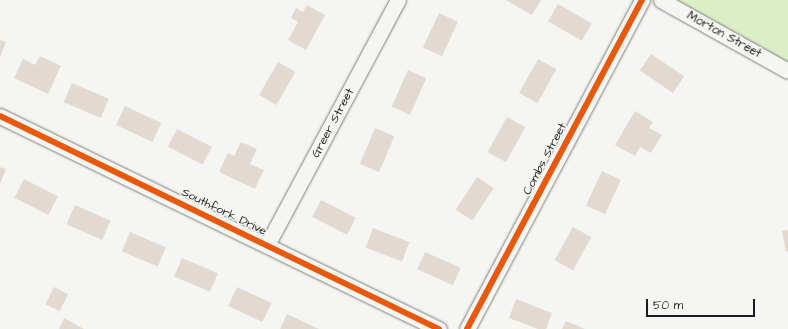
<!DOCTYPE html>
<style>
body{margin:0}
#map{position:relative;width:788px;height:329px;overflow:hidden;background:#f5f5f3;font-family:"Architects Daughter",sans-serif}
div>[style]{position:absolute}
.green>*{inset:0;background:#dceec6}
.building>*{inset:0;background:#e2dad1;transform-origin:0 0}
.roads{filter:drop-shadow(0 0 1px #7e7e7d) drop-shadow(0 0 1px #7e7e7d)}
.minor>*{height:15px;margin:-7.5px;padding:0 7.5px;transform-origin:7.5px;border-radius:7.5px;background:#f5f5f3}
.cycleway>*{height:6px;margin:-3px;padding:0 3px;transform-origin:3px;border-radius:3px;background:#e8590c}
span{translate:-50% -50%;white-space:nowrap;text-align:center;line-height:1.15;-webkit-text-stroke:3px #f6f6f2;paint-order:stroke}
.street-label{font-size:12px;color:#1c1c1c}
.scale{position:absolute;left:646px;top:299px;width:109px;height:18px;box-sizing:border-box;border:2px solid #1c1c1c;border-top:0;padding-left:5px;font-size:12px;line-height:14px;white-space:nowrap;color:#1c1c1c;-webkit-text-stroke:3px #f6f6f2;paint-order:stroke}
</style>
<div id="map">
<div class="green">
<i style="clip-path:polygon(661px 0,788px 0,788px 71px)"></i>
</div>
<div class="building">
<i style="clip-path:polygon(506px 0,541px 0,532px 15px)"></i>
<i style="left:558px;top:4px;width:39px;height:20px;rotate:30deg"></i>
<i style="clip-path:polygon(307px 5px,325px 15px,306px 50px,288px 40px,298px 22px,291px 18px,296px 8px,303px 12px)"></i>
<i style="left:439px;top:13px;width:21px;height:38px;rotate:25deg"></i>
<i style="clip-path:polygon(0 40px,6px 42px,0 57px)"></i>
<i style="left:651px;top:54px;width:40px;height:20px;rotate:34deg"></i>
<i style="clip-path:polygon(40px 56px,61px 66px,48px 94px,14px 78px,23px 59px,35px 65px)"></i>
<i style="left:538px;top:59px;width:21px;height:39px;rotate:29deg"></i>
<i style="left:278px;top:62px;width:20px;height:38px;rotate:30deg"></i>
<i style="left:408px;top:70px;width:20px;height:40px;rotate:24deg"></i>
<i style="left:72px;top:83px;width:40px;height:21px;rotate:23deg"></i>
<i style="left:125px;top:106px;width:40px;height:21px;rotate:25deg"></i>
<i style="clip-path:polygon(635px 111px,653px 122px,649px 128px,662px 135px,651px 153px,640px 147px,635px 156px,615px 145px)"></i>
<i style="left:507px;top:117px;width:21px;height:40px;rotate:29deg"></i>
<i style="left:375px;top:128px;width:21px;height:39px;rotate:23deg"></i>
<i style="left:177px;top:129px;width:39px;height:20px;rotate:27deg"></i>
<i style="clip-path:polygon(241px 142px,257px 149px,250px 164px,264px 170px,255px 189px,219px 172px,228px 153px,234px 156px)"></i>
<i style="clip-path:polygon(0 167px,6px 169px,0 184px)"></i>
<i style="left:602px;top:171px;width:21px;height:38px;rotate:25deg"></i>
<i style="left:477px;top:177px;width:20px;height:39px;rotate:33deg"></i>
<i style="left:24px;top:179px;width:38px;height:21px;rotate:27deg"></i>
<i style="left:321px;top:200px;width:39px;height:19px;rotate:27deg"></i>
<i style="left:75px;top:205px;width:39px;height:21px;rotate:24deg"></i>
<i style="left:573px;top:227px;width:21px;height:38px;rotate:29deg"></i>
<i style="left:373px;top:228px;width:39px;height:21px;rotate:21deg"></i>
<i style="clip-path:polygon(788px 230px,788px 251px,786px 252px,782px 231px)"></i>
<i style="left:130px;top:232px;width:39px;height:21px;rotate:23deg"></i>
<i style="left:425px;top:252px;width:39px;height:19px;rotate:24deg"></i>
<i style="left:182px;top:258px;width:39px;height:20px;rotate:23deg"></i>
<i style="left:54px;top:287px;width:16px;height:19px;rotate:27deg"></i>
<i style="left:237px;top:287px;width:38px;height:21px;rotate:25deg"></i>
<i style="clip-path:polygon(516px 299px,552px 313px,546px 329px,538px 329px,509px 318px)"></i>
<i style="clip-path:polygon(287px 314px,319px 329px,280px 329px)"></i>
<i style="clip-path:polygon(64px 318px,84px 329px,59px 329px)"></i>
<i style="clip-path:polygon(566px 321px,585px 329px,562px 329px)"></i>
</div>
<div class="roads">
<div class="minor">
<i style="left:661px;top:0;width:145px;rotate:29.2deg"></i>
<i style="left:0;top:116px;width:488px;rotate:25.9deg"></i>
<i style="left:267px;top:245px;width:278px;rotate:-61.9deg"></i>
<i style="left:467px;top:329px;width:373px;rotate:-62deg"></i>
</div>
</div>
<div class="cycleway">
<i style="left:0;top:116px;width:488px;rotate:25.9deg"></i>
<i style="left:467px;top:329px;width:373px;rotate:-62deg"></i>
</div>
<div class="street-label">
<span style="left:724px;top:35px;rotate:29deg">Morton Street</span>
<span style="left:333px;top:123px;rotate:-62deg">Greer Street</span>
<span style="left:545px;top:159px;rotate:-62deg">Combs Street</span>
<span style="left:224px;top:212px;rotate:26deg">Southfork Drive</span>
</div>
<div class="scale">50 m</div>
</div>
